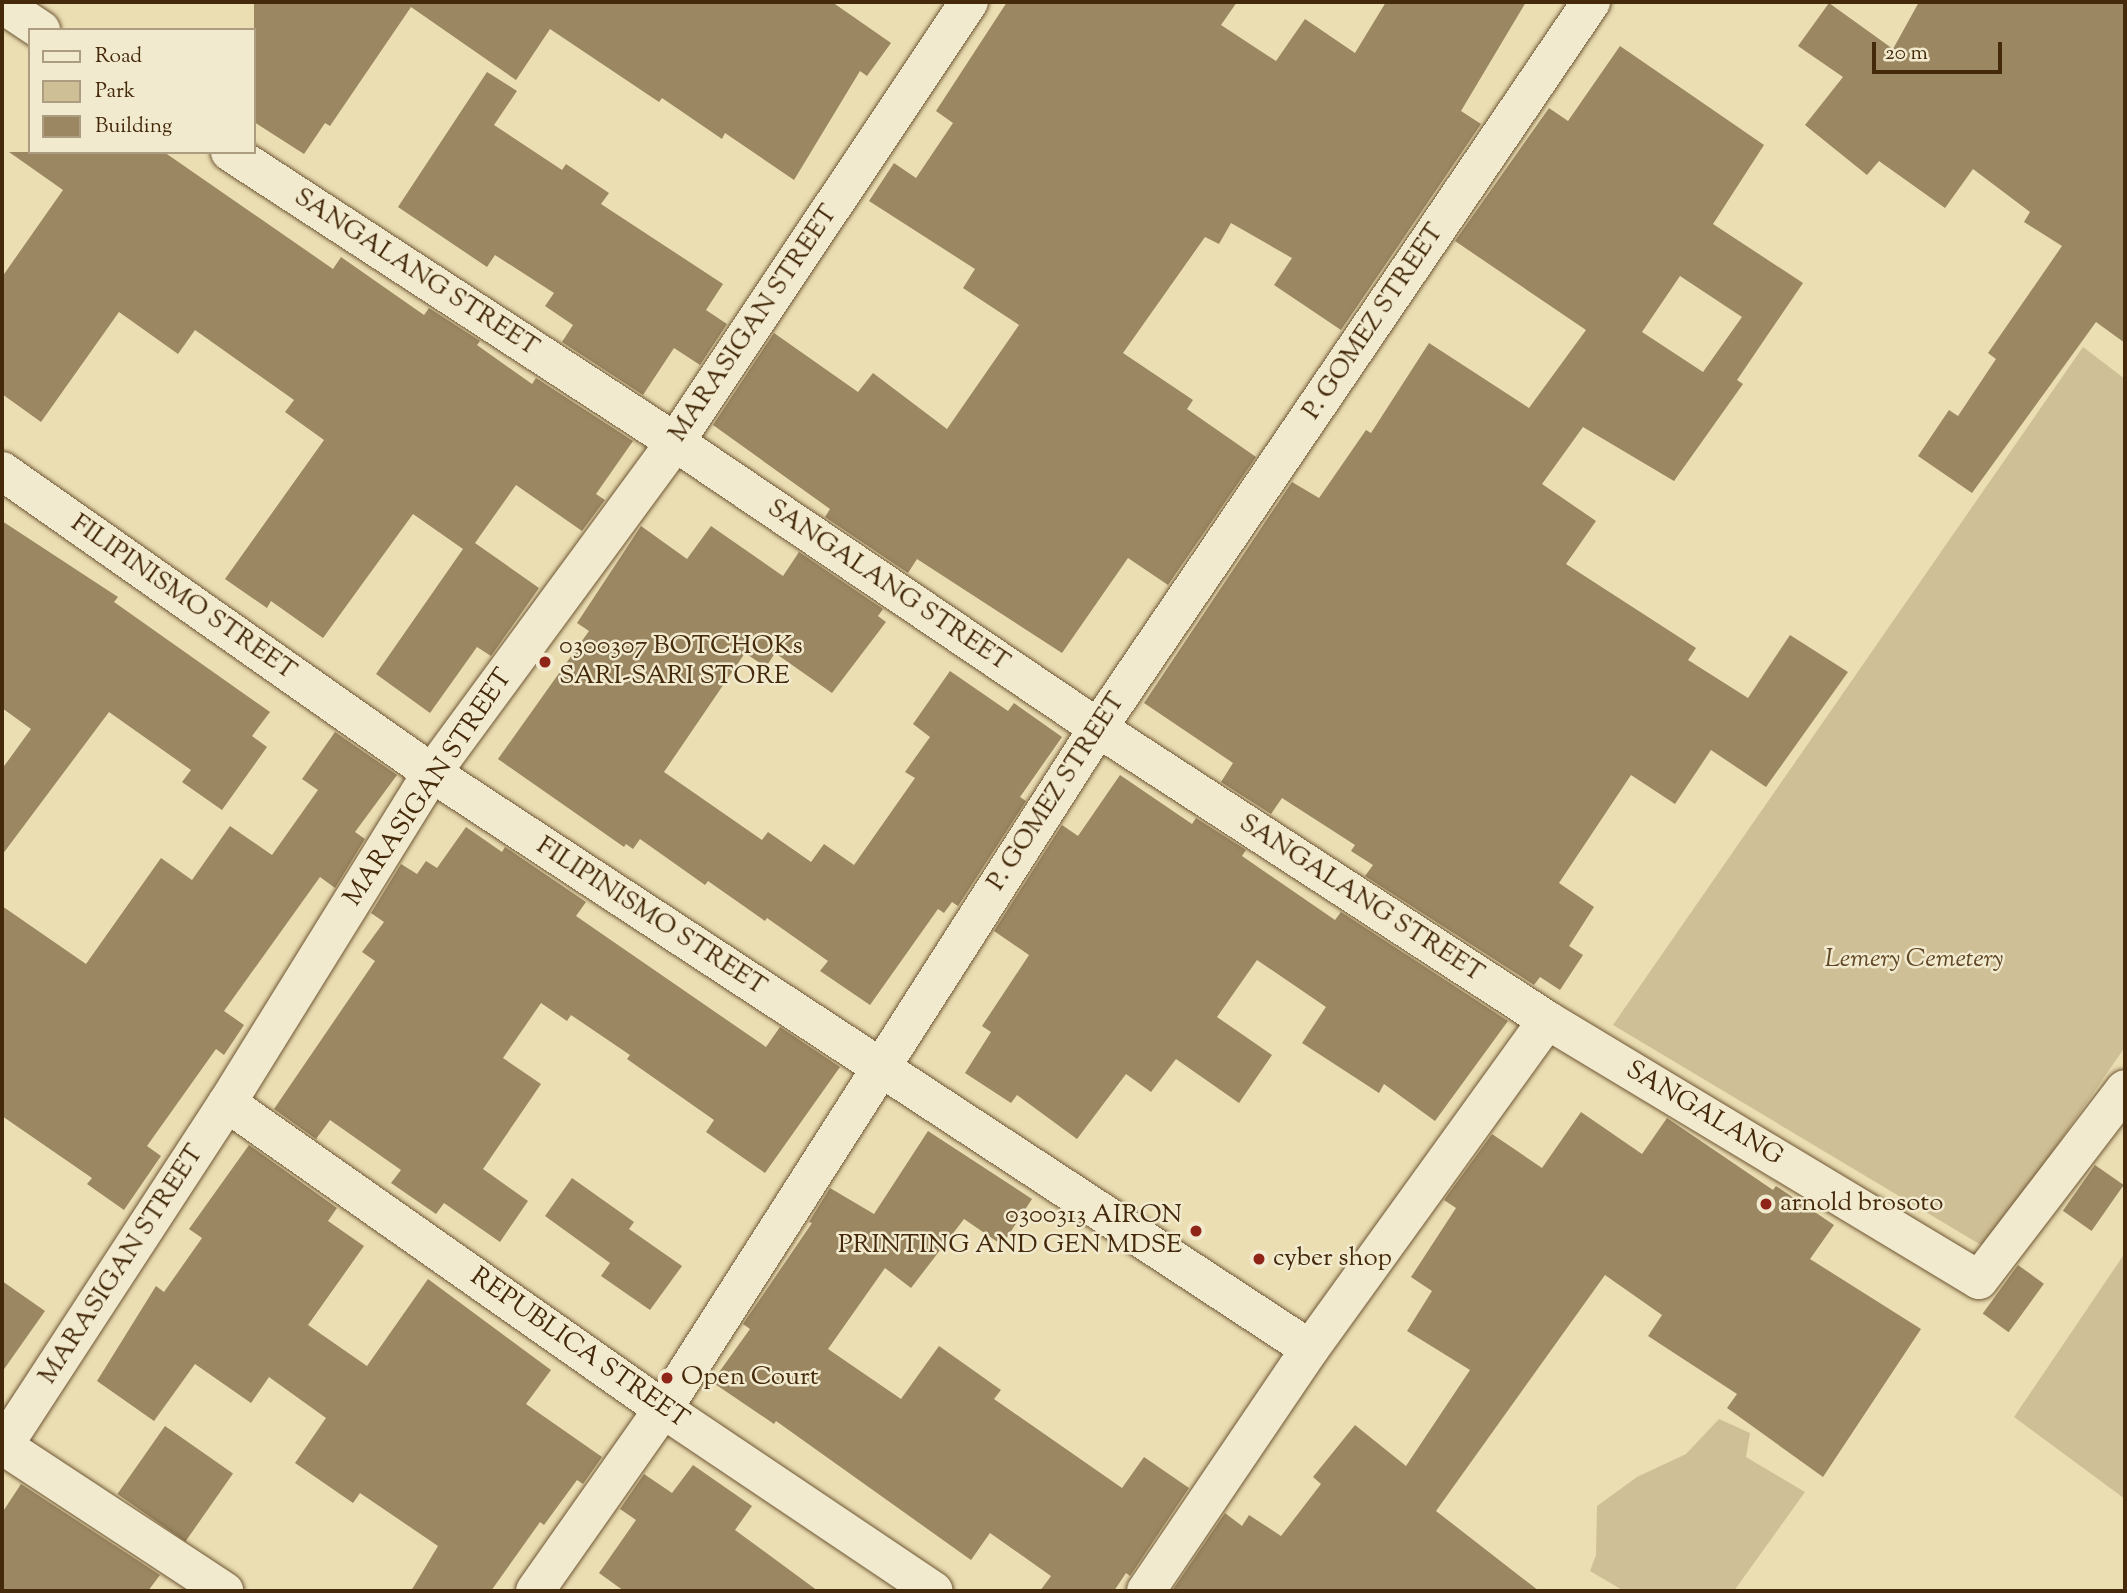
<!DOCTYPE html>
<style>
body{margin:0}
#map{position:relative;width:2127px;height:1593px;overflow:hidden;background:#ebdeb3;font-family:"Sorts Mill Goudy",serif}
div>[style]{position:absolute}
.green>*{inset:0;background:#cfbf96}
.building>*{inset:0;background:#9b8762;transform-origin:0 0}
.roads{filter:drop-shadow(0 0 2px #6e5634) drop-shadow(0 0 2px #6e5634)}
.minor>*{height:38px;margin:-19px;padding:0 19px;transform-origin:19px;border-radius:19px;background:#f2eace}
.dots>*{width:19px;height:19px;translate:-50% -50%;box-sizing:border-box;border:4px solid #f2eace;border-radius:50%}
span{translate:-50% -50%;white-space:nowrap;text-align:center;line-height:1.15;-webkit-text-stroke:5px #f2eace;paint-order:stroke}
.street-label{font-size:26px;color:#44290a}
.poi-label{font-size:26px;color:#44290a}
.left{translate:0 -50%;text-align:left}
.right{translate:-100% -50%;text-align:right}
.park-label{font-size:26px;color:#604726;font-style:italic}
.frame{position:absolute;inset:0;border:4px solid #44290a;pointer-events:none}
.legend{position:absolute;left:28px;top:28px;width:228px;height:126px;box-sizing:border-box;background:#f2eace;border:2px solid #ac9d80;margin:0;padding:9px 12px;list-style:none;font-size:21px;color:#44290a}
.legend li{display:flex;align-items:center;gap:14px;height:35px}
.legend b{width:35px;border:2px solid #ac9d80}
.scale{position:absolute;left:1872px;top:42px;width:130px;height:32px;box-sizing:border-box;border:4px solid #44290a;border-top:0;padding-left:9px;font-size:21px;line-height:24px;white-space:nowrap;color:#44290a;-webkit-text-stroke:5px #f2eace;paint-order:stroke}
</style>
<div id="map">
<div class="green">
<i style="clip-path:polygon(2083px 347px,2125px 379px,2125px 1047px,1986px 1248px,1613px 1025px)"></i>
<i style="clip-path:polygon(2125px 1253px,2125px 1499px,2014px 1417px)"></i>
<i style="clip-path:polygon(1719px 1419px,1750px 1433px,1746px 1457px,1805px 1492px,1734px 1591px,1624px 1591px,1590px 1571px,1596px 1555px,1597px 1506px,1637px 1477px,1686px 1454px)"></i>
</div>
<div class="building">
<i style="clip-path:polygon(254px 2px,832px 2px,891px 43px,867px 76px,860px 71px,794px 180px,725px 133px,722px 139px,662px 98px,659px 102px,550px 29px,516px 80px,411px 7px,330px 126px,325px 123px,304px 154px,254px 122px)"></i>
<i style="clip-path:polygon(1007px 2px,1237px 2px,1221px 25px,1276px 61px,1305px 19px,1355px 53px,1386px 2px,1526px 2px,1461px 111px,1481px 124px,1341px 330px,1274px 285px,1292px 258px,1231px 223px,1219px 244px,1205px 237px,1123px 353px,1193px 400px,1187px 409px,1256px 457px,1168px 585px,1128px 558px,1062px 653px,917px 559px,908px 573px,825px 517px,830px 509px,713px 425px,774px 333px,858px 392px,873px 373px,947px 429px,1019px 325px,963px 288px,975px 269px,869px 201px,894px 163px,916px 178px,953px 123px,936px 111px)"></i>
<i style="clip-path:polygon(1919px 2px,2125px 2px,2125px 343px,2096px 322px,1972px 493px,1918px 456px,1949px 410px,1958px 416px,1996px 359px,1988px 353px,2062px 246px,2024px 222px,2030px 212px,1973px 169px,1945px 208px,1879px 161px,1867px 175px,1805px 125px,1843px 77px,1798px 46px,1829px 3px,1893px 49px)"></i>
<i style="clip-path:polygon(evenodd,1620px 46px,1764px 145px,1713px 224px,1803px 283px,1737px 380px,1743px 384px,1674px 481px,1583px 427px,1542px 484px,1596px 521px,1566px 564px,1696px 648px,1688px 660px,1748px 698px,1790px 635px,1848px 672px,1766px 787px,1711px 750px,1675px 804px,1631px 775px,1559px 883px,1594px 907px,1569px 946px,1583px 955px,1560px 990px,1540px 977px,1534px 985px,1365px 876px,1373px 865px,1351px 851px,1355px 845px,1282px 798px,1271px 814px,1221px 782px,1233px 763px,1144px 703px,1292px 482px,1319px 498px,1366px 430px,1371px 433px,1429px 343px,1529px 408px,1586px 330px,1455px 241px,1549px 108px,1568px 121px,1620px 46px,1680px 276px,1742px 317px,1703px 372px,1642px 332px,1680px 276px)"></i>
<i style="clip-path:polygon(487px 72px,517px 91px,494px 125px,562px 170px,566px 164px,609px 193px,601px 204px,723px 284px,706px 310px,727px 324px,700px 365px,674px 348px,643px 395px,562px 342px,573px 325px,545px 306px,554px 293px,495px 255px,487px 267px,398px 207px)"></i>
<i style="clip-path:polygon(9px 152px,164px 152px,333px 269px,341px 257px,424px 315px,429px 308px,480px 341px,477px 345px,532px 384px,536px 378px,633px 441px,596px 494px,605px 500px,582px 531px,516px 485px,475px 543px,539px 588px,491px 656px,477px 647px,430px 713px,376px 674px,463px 549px,413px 514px,323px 638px,271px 601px,267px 608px,225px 579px,324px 440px,285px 412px,294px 400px,195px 330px,178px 354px,119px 312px,41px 422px,2px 394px,2px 277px,63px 190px)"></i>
<i style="clip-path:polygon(2px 521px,118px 597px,114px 602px,270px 712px,252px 736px,267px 747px,222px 810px,182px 782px,191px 770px,109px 712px,2px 855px,2px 769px,31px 729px,2px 708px)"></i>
<i style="clip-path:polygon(641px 526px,687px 559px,711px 526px,783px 576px,799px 552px,883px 609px,878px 616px,886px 622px,832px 693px,775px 653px,766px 667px,745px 653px,664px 772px,762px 840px,768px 832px,811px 862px,824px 844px,854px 865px,915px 778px,905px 772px,930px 737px,913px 724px,950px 671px,1008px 711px,1014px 703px,1062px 737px,1020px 797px,1026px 801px,958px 906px,952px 902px,944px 913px,938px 909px,870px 1005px,820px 971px,828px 961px,767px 918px,765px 921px,708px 881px,705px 885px,640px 839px,633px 849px,626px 844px,624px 847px,498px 759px,589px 631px,577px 623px)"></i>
<i style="clip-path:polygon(335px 732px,397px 775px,355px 832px,365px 839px,335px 888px,320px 877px,224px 1011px,244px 1025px,224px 1055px,216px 1049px,147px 1146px,161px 1156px,124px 1210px,87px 1184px,92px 1178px,2px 1116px,2px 906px,86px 964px,161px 858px,192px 880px,230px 826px,272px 855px,318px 790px,302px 779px)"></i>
<i style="clip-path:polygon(1120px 775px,1192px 824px,1196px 818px,1246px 850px,1242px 856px,1335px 920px,1341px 912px,1508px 1021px,1435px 1121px,1384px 1084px,1379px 1093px,1302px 1043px,1326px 1007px,1257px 960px,1217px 1017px,1272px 1055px,1239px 1103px,1176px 1059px,1151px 1092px,1126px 1074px,1077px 1139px,1017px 1095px,1011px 1103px,965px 1073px,991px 1032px,982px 1026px,1029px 955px,994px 931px,1062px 825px,1078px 836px)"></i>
<i style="clip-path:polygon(466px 827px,502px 852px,505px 847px,586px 902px,576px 916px,766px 1047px,780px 1027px,840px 1067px,765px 1173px,706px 1132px,714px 1120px,627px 1059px,630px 1055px,571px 1015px,567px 1021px,541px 1003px,503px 1058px,541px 1084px,483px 1169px,528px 1201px,500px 1242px,444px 1203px,436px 1214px,391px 1183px,401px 1170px,330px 1120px,316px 1139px,274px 1109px,375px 961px,362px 952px,384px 922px,371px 913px,401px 864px,417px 874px,426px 861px,437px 868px)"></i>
<i style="clip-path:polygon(1581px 1112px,1642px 1154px,1667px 1118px,1773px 1190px,1776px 1186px,1834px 1225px,1810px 1259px,1921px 1329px,1823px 1477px,1727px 1408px,1737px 1394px,1648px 1336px,1662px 1315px,1605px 1275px,1436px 1511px,1539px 1591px,1172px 1591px,1225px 1513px,1242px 1526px,1249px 1515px,1281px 1536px,1321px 1484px,1313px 1477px,1355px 1425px,1406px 1466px,1470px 1370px,1407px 1331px,1432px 1291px,1411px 1277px,1456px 1208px,1444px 1200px,1492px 1134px,1542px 1168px)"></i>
<i style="clip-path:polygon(928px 1131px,1032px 1199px,1002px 1245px,964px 1219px,911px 1288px,885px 1268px,828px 1349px,901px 1399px,939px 1346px,1001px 1390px,994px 1399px,1122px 1488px,1144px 1457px,1189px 1488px,1130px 1576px,1126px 1573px,1114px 1591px,1040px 1591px,1051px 1576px,990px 1533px,971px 1560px,776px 1421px,774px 1424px,712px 1382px,750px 1329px,743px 1324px,812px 1223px,809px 1222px,830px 1188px,874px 1214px)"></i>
<i style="clip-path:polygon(249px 1145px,337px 1208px,328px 1221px,364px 1246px,308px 1325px,367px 1366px,428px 1279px,551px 1370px,526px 1404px,602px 1457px,583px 1484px,577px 1480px,544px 1525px,540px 1522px,491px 1591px,411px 1591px,438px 1546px,360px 1493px,353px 1503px,295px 1463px,326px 1418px,269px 1377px,251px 1403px,195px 1364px,154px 1421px,97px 1381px,156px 1286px,164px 1292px,202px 1238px,189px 1229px)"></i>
<i style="left:2095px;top:1165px;width:35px;height:56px;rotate:35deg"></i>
<i style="clip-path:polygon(572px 1178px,634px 1222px,629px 1229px,682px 1266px,650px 1310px,601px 1276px,610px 1263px,545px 1216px)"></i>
<i style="left:2018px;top:1265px;width:32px;height:60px;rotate:36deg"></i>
<i style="clip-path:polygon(2px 1281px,45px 1311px,2px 1372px)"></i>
<i style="left:165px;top:1426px;width:83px;height:83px;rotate:35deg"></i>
<i style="clip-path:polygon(693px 1465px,752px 1506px,735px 1530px,818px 1591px,624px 1591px,599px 1573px,636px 1520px,620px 1509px,644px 1474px,672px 1493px)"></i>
<i style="clip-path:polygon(21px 1484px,160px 1575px,148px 1591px,2px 1591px,2px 1513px)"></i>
</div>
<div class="roads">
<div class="minor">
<i style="left:2px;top:4px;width:47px;rotate:33.7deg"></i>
<i style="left:230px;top:152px;width:531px;rotate:33.09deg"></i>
<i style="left:675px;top:442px;width:511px;rotate:34.06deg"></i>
<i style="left:1098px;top:728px;width:536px;rotate:33.04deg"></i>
<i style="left:1547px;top:1020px;width:504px;rotate:31.04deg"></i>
<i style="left:1979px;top:1280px;width:240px;rotate:-52.6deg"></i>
<i style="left:2px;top:471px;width:525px;rotate:35.08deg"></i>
<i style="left:432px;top:773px;width:1050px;rotate:33.27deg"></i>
<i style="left:227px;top:1103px;width:533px;rotate:35.06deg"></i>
<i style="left:663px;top:1409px;width:326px;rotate:33.9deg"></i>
<i style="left:2px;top:1445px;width:266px;rotate:33.3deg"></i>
<i style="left:2px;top:1448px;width:412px;rotate:-56.9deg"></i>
<i style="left:227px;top:1103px;width:388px;rotate:-58.2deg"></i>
<i style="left:432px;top:773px;width:411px;rotate:-53.7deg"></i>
<i style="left:675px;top:442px;width:529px;rotate:-56.25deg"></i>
<i style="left:535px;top:1591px;width:223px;rotate:-54.9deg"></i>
<i style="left:663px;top:1409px;width:808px;rotate:-57.43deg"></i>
<i style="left:1098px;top:728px;width:878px;rotate:-55.82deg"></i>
<i style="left:1146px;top:1591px;width:292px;rotate:-55.9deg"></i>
<i style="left:1310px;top:1349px;width:405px;rotate:-54.2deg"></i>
</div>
</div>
<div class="dots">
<i style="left:545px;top:662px;background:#8f2418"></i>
<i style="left:1766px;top:1204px;background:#8f2418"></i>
<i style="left:1196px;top:1231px;background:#8f2418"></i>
<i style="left:1259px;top:1259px;background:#8f2418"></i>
<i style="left:667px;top:1378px;background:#8f2418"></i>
</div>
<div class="street-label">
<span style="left:416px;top:273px;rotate:33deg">SANGALANG STREET</span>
<span style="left:1374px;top:322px;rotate:-56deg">P. GOMEZ STREET</span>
<span style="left:754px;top:324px;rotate:-56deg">MARASIGAN STREET</span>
<span style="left:888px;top:586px;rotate:34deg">SANGALANG STREET</span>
<span style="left:183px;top:598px;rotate:35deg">FILIPINISMO STREET</span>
<span style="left:429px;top:788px;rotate:-56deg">MARASIGAN STREET</span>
<span style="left:1057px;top:792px;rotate:-57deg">P. GOMEZ STREET</span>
<span style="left:1361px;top:899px;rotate:33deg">SANGALANG STREET</span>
<span style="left:651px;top:917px;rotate:33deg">FILIPINISMO STREET</span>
<span style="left:1704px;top:1114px;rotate:31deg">SANGALANG</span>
<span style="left:122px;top:1265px;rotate:-57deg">MARASIGAN STREET</span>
<span style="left:579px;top:1349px;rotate:35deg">REPUBLICA STREET</span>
</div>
<div class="poi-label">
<span class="left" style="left:559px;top:662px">0300307 BOTCHOKs<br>SARI-SARI STORE</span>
<span class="left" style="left:1780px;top:1204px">arnold brosoto</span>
<span class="right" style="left:1182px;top:1231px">0300313 AIRON<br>PRINTING AND GEN MDSE</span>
<span class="left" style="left:1273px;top:1259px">cyber shop</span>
<span class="left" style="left:681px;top:1378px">Open Court</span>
</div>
<div class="park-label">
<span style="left:1914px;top:960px">Lemery Cemetery</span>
</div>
<div class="frame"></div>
<ul class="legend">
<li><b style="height:9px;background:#f2eace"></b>Road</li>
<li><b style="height:19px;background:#cfbf96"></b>Park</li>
<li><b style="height:19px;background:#9b8762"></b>Building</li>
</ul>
<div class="scale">20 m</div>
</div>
